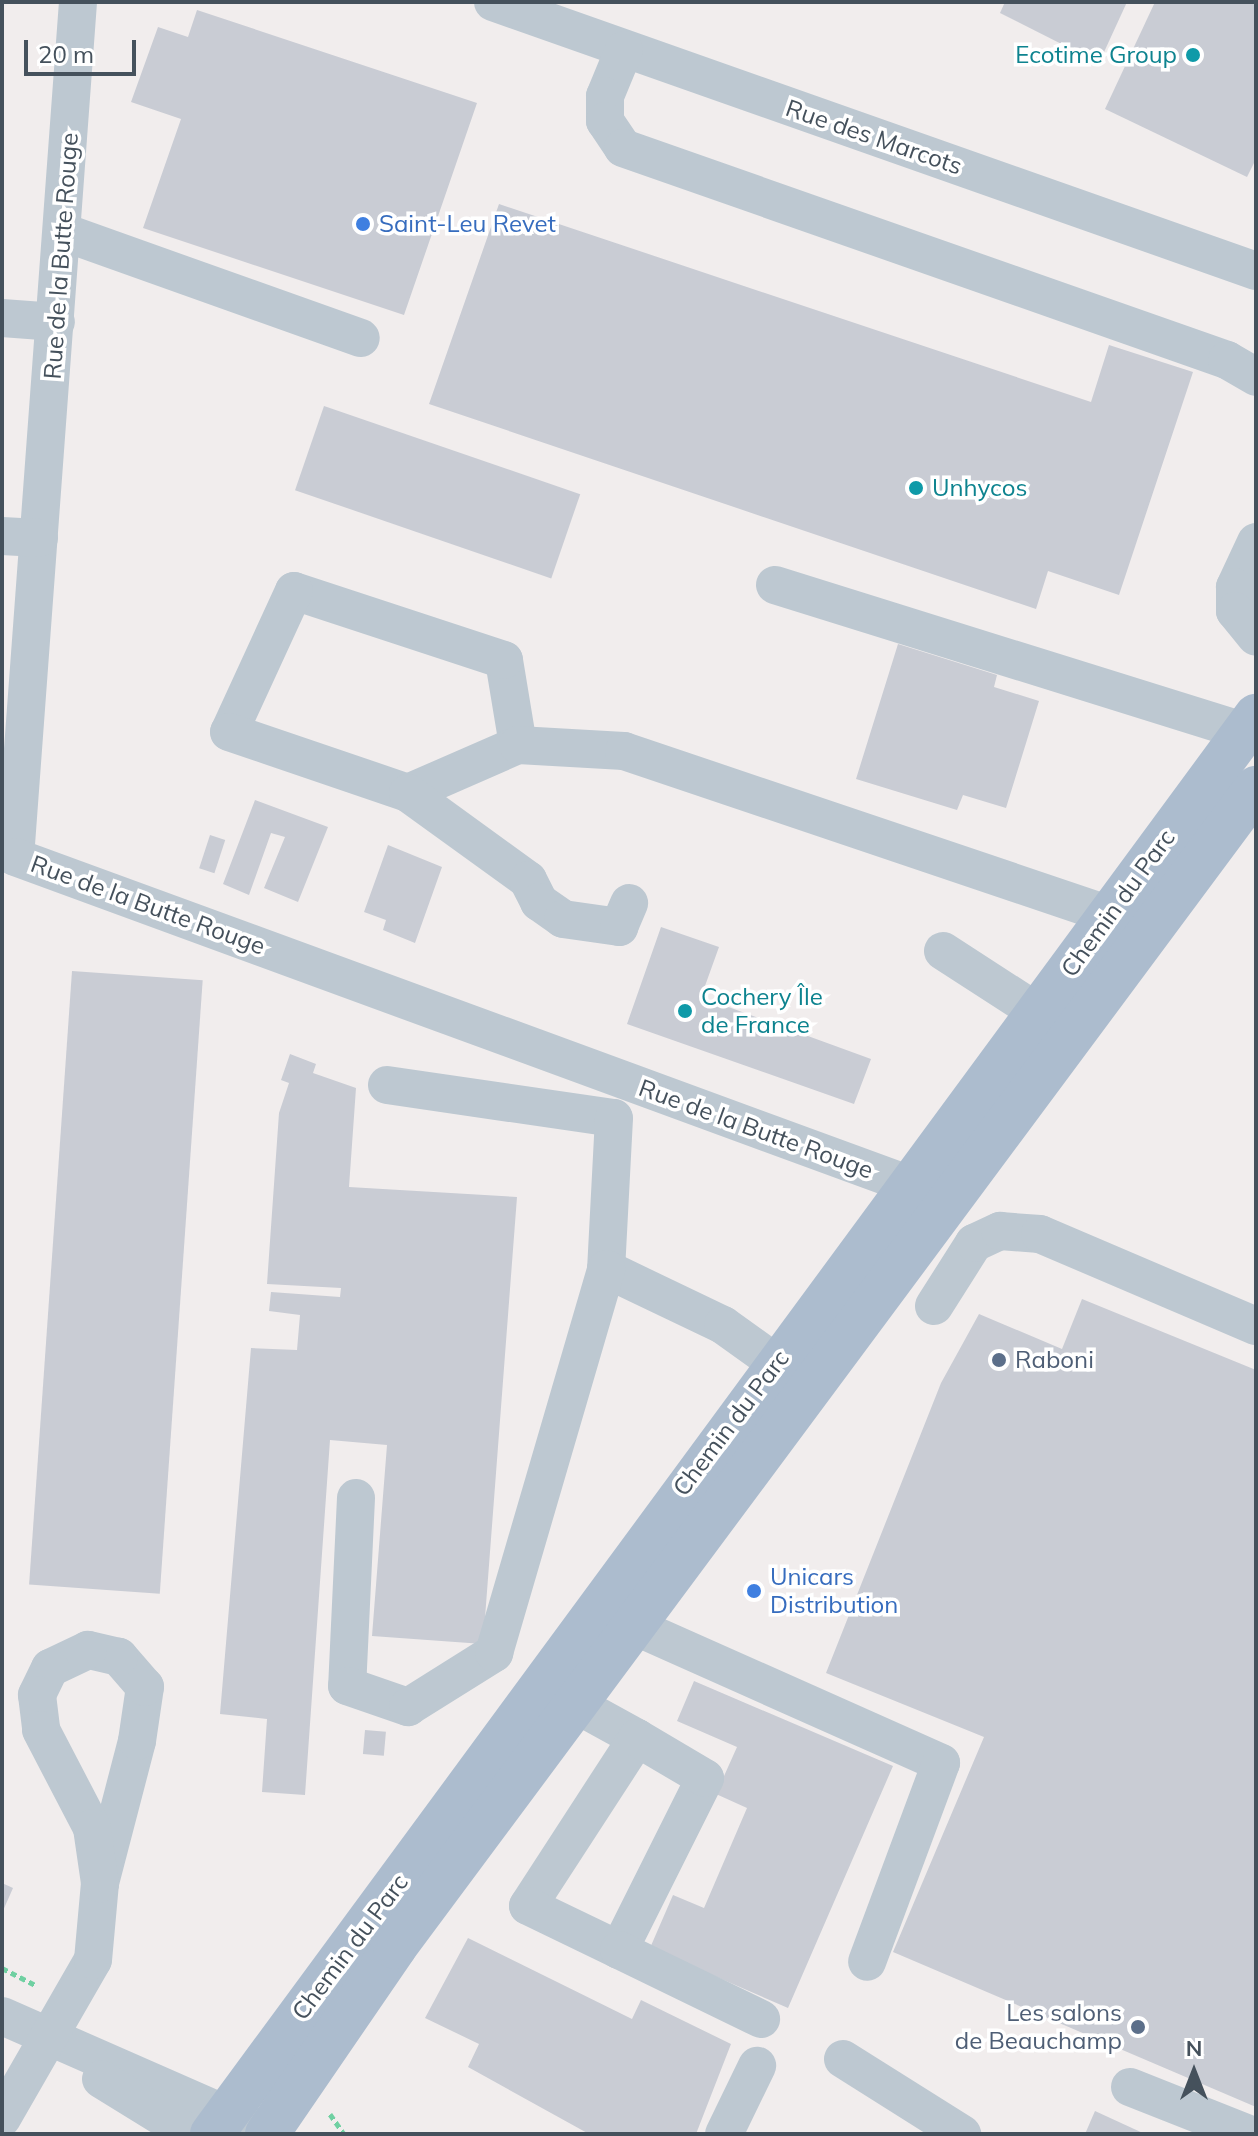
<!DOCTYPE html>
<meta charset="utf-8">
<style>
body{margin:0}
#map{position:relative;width:1258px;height:2136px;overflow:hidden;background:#f1eded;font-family:Mulish,sans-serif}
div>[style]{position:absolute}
.building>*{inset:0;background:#c9ccd4;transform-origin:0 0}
.path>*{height:5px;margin-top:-2.5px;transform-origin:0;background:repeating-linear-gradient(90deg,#70d0a2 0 6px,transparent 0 10px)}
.minor>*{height:38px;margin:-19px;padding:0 19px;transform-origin:19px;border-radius:19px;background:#bdc8d1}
.major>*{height:44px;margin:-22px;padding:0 22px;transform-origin:22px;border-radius:22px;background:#acbcce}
.dots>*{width:22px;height:22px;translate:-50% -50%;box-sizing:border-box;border:4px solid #fff;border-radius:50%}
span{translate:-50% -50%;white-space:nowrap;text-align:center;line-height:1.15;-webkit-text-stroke:7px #fff;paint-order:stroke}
.culture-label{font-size:24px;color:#0d838f}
.right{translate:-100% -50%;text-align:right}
.left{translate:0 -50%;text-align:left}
.street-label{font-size:24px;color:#45515c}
.shop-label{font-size:24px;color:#366cbe}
.service-label{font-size:24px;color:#4e5e75}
.frame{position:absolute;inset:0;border:4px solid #45515c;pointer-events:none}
.north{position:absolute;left:1154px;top:2032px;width:80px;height:80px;-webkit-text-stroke:6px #fff;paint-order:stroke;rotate:0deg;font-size:22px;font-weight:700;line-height:32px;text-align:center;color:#45515c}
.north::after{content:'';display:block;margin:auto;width:28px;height:36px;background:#45515c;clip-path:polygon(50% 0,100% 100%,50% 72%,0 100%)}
.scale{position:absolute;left:24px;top:40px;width:112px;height:36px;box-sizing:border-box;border:4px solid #45515c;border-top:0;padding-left:10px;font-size:24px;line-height:28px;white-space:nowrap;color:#45515c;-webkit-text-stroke:6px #fff;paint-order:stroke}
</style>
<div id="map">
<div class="building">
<i style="clip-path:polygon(1005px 2px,1127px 2px,1099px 63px,1000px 13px)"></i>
<i style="clip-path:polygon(1155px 2px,1256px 2px,1256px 159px,1247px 177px,1105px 109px)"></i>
<i style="clip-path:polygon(197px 10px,477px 103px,404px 315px,143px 228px,181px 119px,131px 102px,158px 27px,188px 37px)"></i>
<i style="clip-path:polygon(499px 204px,1091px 402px,1109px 345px,1193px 372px,1119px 595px,1048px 571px,1036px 609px,429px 404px)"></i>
<i style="left:324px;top:406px;width:271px;height:89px;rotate:19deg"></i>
<i style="clip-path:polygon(898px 644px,997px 675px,994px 687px,1039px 701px,1006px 808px,963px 795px,957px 810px,856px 779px)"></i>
<i style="clip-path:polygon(255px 800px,328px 827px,298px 902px,264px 888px,285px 837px,271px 833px,249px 895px,223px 884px)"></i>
<i style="left:210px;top:835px;width:16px;height:35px;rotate:18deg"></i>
<i style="clip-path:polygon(388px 845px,442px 867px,415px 943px,383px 930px,386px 920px,364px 912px)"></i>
<i style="clip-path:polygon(661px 927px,719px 947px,701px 997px,871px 1059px,854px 1104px,627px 1024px)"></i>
<i style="left:72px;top:971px;width:131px;height:615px;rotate:4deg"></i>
<i style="clip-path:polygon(290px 1054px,316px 1064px,313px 1073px,356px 1088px,349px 1187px,517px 1197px,483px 1644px,372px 1636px,387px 1445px,330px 1440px,305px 1795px,262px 1792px,267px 1719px,220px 1714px,251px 1348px,297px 1350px,300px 1315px,269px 1311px,271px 1292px,340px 1297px,341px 1288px,267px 1284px,279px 1113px,289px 1083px,281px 1080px)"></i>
<i style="clip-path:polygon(1082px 1299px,1256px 1370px,1256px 2107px,893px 1952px,984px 1737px,826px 1673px,941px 1383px,979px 1314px,1062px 1349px)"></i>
<i style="clip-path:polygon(694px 1681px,893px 1766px,788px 2008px,650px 1948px,673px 1895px,704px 1908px,747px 1808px,716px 1794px,737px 1747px,677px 1721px)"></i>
<i style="left:365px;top:1730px;width:21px;height:24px;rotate:5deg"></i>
<i style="clip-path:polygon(2px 1883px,13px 1888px,2px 1913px)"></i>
<i style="clip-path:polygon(468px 1938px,632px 2019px,641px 2000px,731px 2044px,696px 2134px,589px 2134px,468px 2067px,479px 2044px,425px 2018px)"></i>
<i style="clip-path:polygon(1095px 2111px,1145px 2134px,1085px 2134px)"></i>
</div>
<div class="path">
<i style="left:2px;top:1968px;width:39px;rotate:27deg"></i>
<i style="left:330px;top:2114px;width:24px;rotate:55deg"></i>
</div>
<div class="minor">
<i style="left:78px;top:2px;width:857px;rotate:94.21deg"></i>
<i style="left:15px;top:857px;width:980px;rotate:20.12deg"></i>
<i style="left:493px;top:2px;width:809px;rotate:19.42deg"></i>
<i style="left:624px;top:50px;width:50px;rotate:112.4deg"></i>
<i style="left:605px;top:96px;width:25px;rotate:90deg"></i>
<i style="left:605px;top:121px;width:32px;rotate:56deg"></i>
<i style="left:623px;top:148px;width:640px;rotate:19.34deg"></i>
<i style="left:1227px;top:360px;width:34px;rotate:30deg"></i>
<i style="left:63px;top:232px;width:316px;rotate:19.6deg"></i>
<i style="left:2px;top:318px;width:54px;rotate:4.2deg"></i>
<i style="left:2px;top:536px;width:37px;rotate:3deg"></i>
<i style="left:1256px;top:542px;width:50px;rotate:115deg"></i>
<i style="left:1235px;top:587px;width:24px;rotate:90deg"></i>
<i style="left:1235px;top:611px;width:33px;rotate:51deg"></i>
<i style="left:775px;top:585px;width:504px;rotate:17.32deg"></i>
<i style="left:518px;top:745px;width:86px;rotate:-99.4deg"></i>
<i style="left:504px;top:660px;width:221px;rotate:-161.8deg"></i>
<i style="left:294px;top:591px;width:155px;rotate:114.7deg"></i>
<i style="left:229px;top:732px;width:189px;rotate:18.8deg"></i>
<i style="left:408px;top:793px;width:120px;rotate:-23.6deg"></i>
<i style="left:518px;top:745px;width:106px;rotate:3.2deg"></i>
<i style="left:624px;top:751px;width:541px;rotate:18.64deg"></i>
<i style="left:408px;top:793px;width:148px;rotate:35.9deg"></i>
<i style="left:528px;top:880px;width:25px;rotate:63deg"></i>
<i style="left:539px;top:902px;width:29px;rotate:35deg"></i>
<i style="left:563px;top:919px;width:57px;rotate:8.1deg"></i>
<i style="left:619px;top:927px;width:26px;rotate:-67deg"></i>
<i style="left:943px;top:951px;width:142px;rotate:32.9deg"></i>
<i style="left:387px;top:1085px;width:229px;rotate:8.3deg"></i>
<i style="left:614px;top:1118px;width:151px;rotate:93deg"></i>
<i style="left:606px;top:1269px;width:130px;rotate:25.6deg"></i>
<i style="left:723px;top:1325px;width:65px;rotate:35.6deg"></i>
<i style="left:934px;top:1306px;width:75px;rotate:-57.6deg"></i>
<i style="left:974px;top:1243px;width:29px;rotate:-25deg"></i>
<i style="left:1000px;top:1231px;width:40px;rotate:4.3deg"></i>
<i style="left:1040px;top:1234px;width:235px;rotate:23.1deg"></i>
<i style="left:356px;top:1498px;width:188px;rotate:92.7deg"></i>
<i style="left:347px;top:1686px;width:65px;rotate:19deg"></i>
<i style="left:408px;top:1707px;width:102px;rotate:-32.1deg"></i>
<i style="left:494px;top:1653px;width:400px;rotate:-73.7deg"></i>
<i style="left:636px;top:1627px;width:334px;rotate:24deg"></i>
<i style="left:941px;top:1763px;width:212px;rotate:110.4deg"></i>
<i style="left:577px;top:1705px;width:68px;rotate:28.8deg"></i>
<i style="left:637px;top:1738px;width:200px;rotate:123deg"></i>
<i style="left:528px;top:1906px;width:101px;rotate:25.8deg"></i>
<i style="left:619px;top:1950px;width:192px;rotate:-63.4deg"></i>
<i style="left:705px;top:1778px;width:79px;rotate:-149.5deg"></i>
<i style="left:619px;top:1950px;width:158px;rotate:25.9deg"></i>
<i style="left:2px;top:2016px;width:276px;rotate:23.7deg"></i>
<i style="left:843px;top:2059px;width:141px;rotate:32.2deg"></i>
<i style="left:101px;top:2079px;width:105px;rotate:31.7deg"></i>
<i style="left:1130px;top:2087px;width:128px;rotate:21.6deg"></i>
<i style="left:2px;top:2118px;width:182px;rotate:-60.1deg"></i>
<i style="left:93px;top:1960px;width:77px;rotate:-84.8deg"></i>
<i style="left:100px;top:1883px;width:147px;rotate:-75.4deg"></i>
<i style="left:137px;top:1741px;width:55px;rotate:-81.6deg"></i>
<i style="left:145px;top:1687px;width:40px;rotate:-131deg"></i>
<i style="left:119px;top:1657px;width:32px;rotate:-167deg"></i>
<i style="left:88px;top:1650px;width:42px;rotate:154.7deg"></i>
<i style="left:50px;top:1668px;width:30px;rotate:116deg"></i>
<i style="left:37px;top:1695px;width:35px;rotate:83deg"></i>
<i style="left:41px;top:1730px;width:110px;rotate:62.5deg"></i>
<i style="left:92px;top:1828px;width:56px;rotate:81.7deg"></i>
<i style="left:724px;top:2134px;width:76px;rotate:-64.1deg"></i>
</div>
<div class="major">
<i style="left:212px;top:2134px;width:1761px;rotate:-53.64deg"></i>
<i style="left:267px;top:2134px;width:227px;rotate:-55.6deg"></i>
<i style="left:395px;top:1947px;width:1444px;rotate:-53.39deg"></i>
</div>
<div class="dots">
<i style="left:1193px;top:55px;background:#0f9aa8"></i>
<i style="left:363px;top:224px;background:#3f7fe0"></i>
<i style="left:916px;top:488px;background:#0f9aa8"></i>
<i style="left:685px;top:1011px;background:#0f9aa8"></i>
<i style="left:999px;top:1360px;background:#5c6f8a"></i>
<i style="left:754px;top:1591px;background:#3f7fe0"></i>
<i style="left:1138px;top:2027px;background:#5c6f8a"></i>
</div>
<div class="culture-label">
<span class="right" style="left:1177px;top:55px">Ecotime Group</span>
<span class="left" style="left:932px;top:488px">Unhycos</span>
<span class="left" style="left:701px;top:1011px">Cochery Île<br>de France</span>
</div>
<div class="street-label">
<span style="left:874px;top:137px;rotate:19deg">Rue des Marcots</span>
<span style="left:61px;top:256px;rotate:-86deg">Rue de la Butte Rouge</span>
<span style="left:1118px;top:903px;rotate:-54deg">Chemin du Parc</span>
<span style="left:148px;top:905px;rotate:20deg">Rue de la Butte Rouge</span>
<span style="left:756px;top:1129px;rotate:20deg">Rue de la Butte Rouge</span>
<span style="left:731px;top:1423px;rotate:-53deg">Chemin du Parc</span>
<span style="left:350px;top:1947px;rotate:-53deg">Chemin du Parc</span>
</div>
<div class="shop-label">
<span class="left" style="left:379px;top:224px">Saint-Leu Revet</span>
<span class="left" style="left:770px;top:1591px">Unicars<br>Distribution</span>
</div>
<div class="service-label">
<span class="left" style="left:1015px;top:1360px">Raboni</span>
<span class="right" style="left:1122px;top:2027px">Les salons<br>de Beauchamp</span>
</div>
<div class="frame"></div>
<div class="north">N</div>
<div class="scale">20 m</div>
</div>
